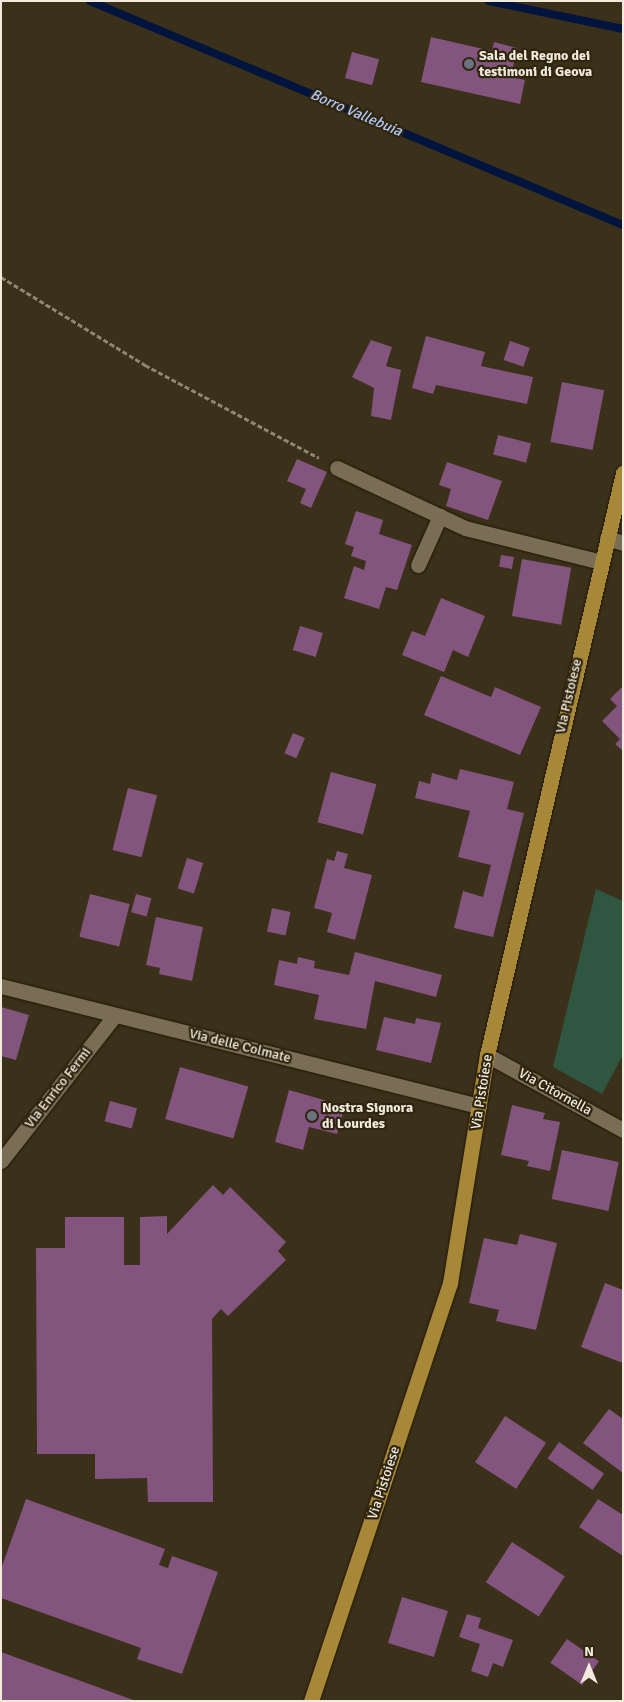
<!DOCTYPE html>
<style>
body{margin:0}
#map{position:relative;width:624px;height:1702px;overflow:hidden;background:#3b301a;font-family:Signika,sans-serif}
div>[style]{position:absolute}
.green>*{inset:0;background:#2f5641}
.stream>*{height:8px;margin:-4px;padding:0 4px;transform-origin:4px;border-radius:4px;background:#01143e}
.building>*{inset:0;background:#83547d;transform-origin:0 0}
.path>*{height:3px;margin-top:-1.5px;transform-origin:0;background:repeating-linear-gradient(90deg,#8f8673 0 5px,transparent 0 7.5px)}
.roads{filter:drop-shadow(0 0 1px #221703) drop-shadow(0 0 1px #221703)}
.minor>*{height:15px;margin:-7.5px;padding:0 7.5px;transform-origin:7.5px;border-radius:7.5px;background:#796d55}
.primary>*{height:15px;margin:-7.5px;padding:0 7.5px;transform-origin:7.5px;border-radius:7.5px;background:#a78838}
.dots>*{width:14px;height:14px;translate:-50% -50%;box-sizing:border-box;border:2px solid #302610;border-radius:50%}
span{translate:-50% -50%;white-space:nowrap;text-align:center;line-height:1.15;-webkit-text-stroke:4.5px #302610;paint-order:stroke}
.poi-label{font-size:14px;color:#f2ebdd;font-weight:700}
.left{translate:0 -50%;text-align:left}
.street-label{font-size:14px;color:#f2ebdd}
.water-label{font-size:15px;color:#afc8f5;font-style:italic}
.frame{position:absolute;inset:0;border:2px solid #f2ebdd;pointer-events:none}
.north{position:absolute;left:564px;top:1642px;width:50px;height:50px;-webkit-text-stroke:4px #302610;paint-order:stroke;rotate:0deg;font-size:14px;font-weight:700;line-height:20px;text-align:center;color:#f2ebdd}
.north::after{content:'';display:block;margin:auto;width:18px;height:22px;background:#f2ebdd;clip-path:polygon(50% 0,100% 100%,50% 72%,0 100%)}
</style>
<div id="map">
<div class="green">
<i style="clip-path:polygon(596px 889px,623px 901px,623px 1055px,602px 1094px,553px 1067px)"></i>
</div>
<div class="stream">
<i style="left:90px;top:1px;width:578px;rotate:22.8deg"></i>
<i style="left:489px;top:1px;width:137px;rotate:11.8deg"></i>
</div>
<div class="building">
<i style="clip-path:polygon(431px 37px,492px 51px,494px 42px,517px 48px,511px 77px,525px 80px,520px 104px,421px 82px)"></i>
<i style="left:352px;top:52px;width:28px;height:27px;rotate:15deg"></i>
<i style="clip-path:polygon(426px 336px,485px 352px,481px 366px,533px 377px,527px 404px,436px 385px,433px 394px,412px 388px)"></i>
<i style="clip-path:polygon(371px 340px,392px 347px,386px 366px,401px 370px,391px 420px,371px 416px,374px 388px,352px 377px)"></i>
<i style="left:510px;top:341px;width:21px;height:20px;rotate:19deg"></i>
<i style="left:562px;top:382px;width:43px;height:61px;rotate:11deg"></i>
<i style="left:498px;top:435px;width:34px;height:20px;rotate:14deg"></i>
<i style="clip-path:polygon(297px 459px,327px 472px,311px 508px,300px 503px,306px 489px,287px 481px)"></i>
<i style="clip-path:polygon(447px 462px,502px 481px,488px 520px,446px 506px,451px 489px,439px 485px)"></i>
<i style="clip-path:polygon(356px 511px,383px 520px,379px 534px,412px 545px,397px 590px,386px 587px,379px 609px,344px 598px,354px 566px,364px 570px,366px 561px,351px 556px,354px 547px,345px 544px)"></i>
<i style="left:501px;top:555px;width:13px;height:12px;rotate:9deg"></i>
<i style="left:522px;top:559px;width:50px;height:58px;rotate:10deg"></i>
<i style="clip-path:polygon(441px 598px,485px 616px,468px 657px,453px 650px,444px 672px,402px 655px,412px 631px,425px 636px)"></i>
<i style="left:300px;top:626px;width:24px;height:25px;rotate:17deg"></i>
<i style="clip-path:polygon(441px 676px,491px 697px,495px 687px,541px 707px,520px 755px,424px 715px)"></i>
<i style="clip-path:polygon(623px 686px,623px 751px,615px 744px,620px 739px,602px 721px,617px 706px,610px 699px)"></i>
<i style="left:293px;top:733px;width:13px;height:22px;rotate:23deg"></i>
<i style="clip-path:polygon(460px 769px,514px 782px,507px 809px,524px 813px,493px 937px,454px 928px,463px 891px,483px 897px,491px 865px,458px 857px,470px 811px,415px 798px,419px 781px,430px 784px,432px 773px,457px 780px)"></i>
<i style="left:331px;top:772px;width:47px;height:52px;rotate:15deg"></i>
<i style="left:128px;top:788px;width:30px;height:64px;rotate:14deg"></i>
<i style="clip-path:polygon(337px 851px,348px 854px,344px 868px,372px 875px,355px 940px,327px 932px,332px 913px,314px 908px,327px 859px,334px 861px)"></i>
<i style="left:187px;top:858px;width:17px;height:32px;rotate:17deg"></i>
<i style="left:90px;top:894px;width:41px;height:44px;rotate:14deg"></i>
<i style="left:136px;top:894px;width:16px;height:19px;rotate:15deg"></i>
<i style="left:272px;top:908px;width:19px;height:24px;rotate:12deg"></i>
<i style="clip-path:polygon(156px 917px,203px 927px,192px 981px,159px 974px,160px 968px,146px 965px)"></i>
<i style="clip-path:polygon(355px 952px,442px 975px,436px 997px,375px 981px,366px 1029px,314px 1019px,319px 995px,274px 985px,279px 960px,297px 964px,298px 957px,315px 961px,314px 968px,349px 975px)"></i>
<i style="clip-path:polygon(1px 1007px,29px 1015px,16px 1060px,1px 1056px)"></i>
<i style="clip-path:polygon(384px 1017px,415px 1024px,416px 1018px,441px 1023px,431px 1063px,376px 1050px)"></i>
<i style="left:180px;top:1067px;width:71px;height:54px;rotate:16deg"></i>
<i style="clip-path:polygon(289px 1090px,345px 1106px,337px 1134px,309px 1127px,303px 1150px,275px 1142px)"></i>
<i style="left:110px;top:1101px;width:28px;height:21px;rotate:15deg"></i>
<i style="clip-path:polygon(512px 1105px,545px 1113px,543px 1119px,560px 1122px,550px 1171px,527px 1166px,529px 1161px,501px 1155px)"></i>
<i style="left:562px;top:1150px;width:58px;height:50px;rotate:12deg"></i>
<i style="clip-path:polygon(213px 1185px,223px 1195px,230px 1187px,286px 1242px,278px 1251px,286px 1260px,228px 1316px,221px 1309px,212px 1319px,213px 1502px,148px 1502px,147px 1478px,95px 1479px,95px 1454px,37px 1454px,36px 1248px,65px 1248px,65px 1217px,124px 1217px,124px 1265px,140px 1265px,140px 1217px,167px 1216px,167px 1234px)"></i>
<i style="clip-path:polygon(520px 1234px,557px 1243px,536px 1330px,496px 1321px,499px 1310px,469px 1303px,484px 1238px,517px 1245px)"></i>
<i style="clip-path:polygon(605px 1283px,623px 1290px,623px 1363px,581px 1347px)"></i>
<i style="clip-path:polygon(609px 1409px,623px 1419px,623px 1473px,583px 1443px)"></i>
<i style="left:505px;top:1416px;width:49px;height:55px;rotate:33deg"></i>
<i style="left:559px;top:1442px;width:55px;height:20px;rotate:35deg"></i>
<i style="clip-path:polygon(26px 1499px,165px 1549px,159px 1565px,168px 1568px,172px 1556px,218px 1572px,182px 1674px,137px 1659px,141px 1648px,1px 1598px,1px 1569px)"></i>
<i style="clip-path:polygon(598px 1499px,623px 1515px,623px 1556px,579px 1527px)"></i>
<i style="left:512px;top:1542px;width:63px;height:48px;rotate:33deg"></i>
<i style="left:402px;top:1597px;width:48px;height:48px;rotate:17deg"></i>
<i style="clip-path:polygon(467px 1614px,481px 1618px,478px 1628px,513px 1640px,503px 1667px,493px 1663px,488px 1677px,471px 1671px,480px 1644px,459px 1637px)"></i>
<i style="left:567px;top:1639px;width:39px;height:29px;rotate:35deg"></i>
<i style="clip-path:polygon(1px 1652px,136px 1701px,1px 1701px)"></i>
</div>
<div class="path">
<i style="left:1px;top:277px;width:169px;rotate:31.4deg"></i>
<i style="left:145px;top:365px;width:197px;rotate:28.1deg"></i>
</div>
<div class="roads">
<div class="minor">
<i style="left:337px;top:468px;width:141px;rotate:25.1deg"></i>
<i style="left:465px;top:528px;width:140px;rotate:14deg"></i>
<i style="left:607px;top:538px;width:17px;rotate:17deg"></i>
<i style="left:418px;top:565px;width:54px;rotate:-65.8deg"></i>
<i style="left:1px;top:986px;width:493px;rotate:14.1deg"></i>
<i style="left:487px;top:1055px;width:155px;rotate:28.9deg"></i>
<i style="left:1px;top:1161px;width:185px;rotate:-52deg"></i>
</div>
<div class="primary">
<i style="left:311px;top:1701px;width:441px;rotate:-71.6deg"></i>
<i style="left:450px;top:1283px;width:231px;rotate:-80.8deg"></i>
<i style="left:487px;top:1055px;width:598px;rotate:-76.85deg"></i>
</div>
</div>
<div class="dots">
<i style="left:469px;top:64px;background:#6b7280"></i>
<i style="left:312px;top:1116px;background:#6b7280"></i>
</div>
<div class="poi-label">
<span class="left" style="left:479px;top:64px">Sala del Regno dei<br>testimoni di Geova</span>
<span class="left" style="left:322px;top:1116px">Nostra Signora<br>di Lourdes</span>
</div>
<div class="street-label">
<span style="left:569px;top:696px;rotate:-77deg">Via Pistoiese</span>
<span style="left:240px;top:1046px;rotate:14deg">Via delle Colmate</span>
<span style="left:58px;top:1088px;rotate:-52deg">Via Enrico Fermi</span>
<span style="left:482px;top:1092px;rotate:-81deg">Via Pistoiese</span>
<span style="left:555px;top:1092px;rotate:29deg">Via Citornella</span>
<span style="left:384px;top:1483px;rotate:-72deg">Via Pistoiese</span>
</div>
<div class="water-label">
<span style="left:356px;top:113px;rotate:23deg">Borro Vallebuia</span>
</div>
<div class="frame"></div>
<div class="north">N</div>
</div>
